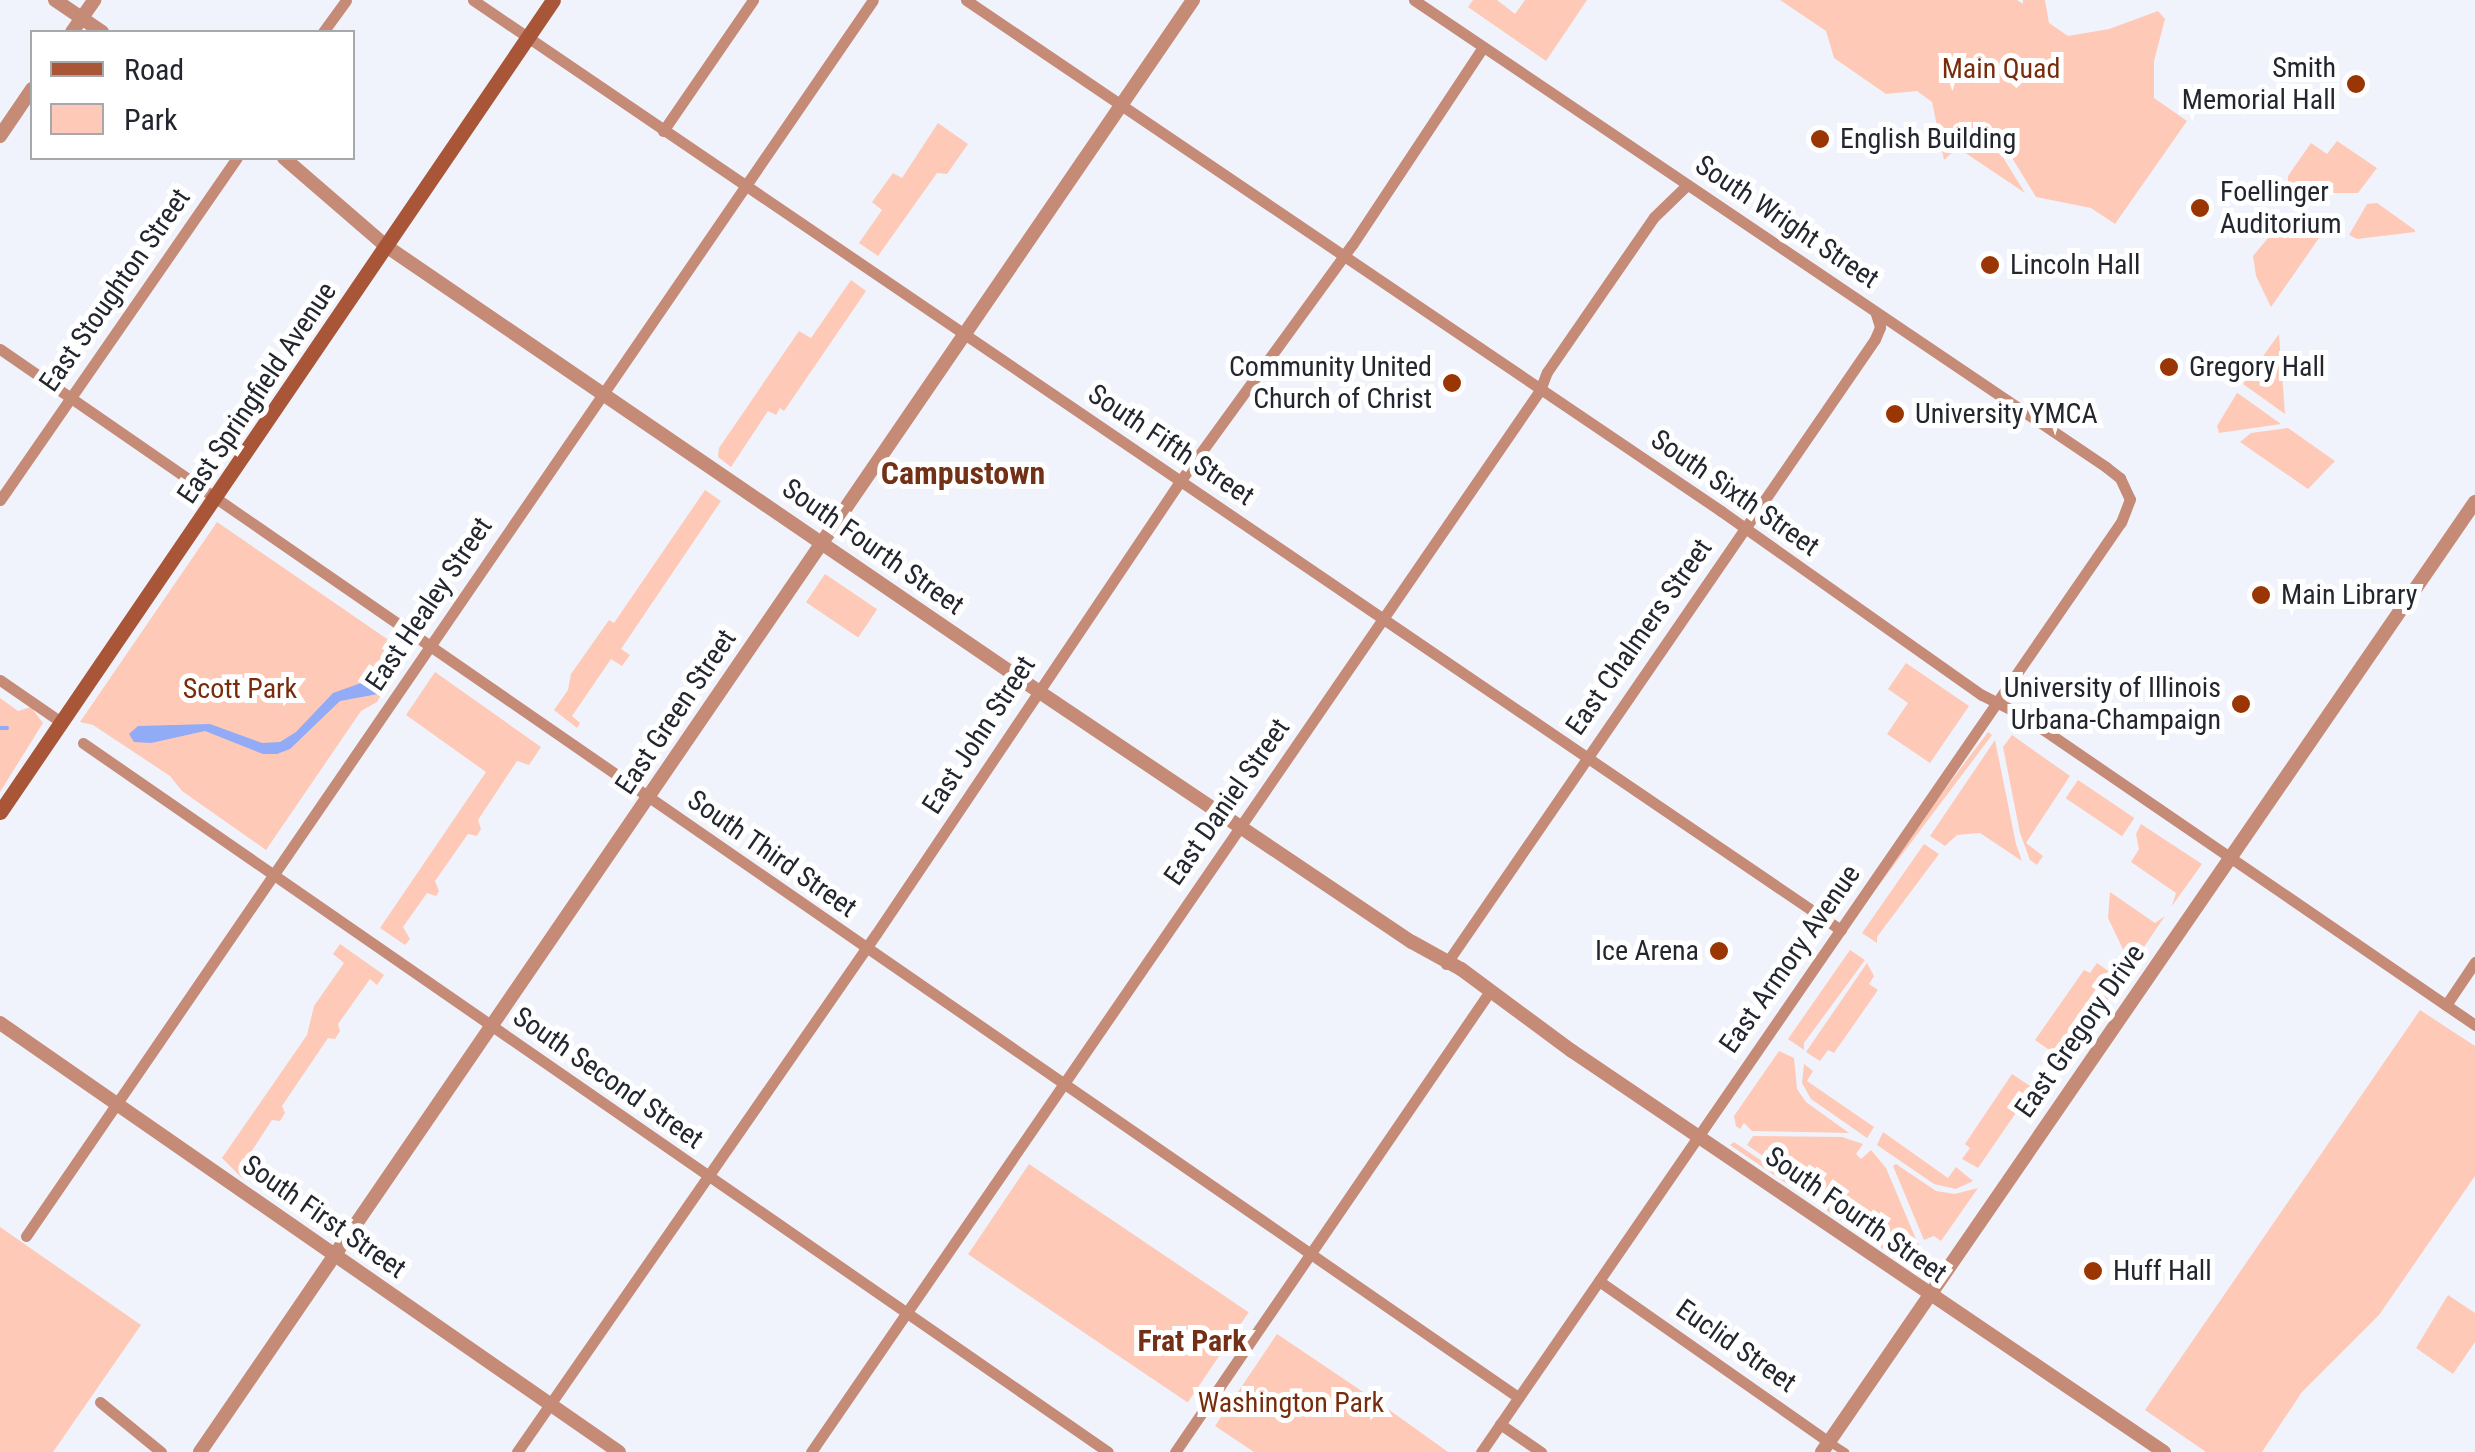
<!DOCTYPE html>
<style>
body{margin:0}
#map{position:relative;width:2475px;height:1452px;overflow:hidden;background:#f0f3fc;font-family:"Roboto Condensed",sans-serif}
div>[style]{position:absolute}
.green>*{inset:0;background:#fecab7;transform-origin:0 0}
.water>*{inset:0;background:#92abf6}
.stream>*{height:4px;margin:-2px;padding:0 2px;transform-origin:2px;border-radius:2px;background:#92abf6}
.pedestrian>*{height:8px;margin:-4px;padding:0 4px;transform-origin:4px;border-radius:4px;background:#c58b76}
.minor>*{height:11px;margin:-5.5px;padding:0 5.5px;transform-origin:5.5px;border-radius:5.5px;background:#c58b76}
.tertiary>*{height:14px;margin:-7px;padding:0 7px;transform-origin:7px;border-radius:7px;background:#c58b76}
.secondary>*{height:15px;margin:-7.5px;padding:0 7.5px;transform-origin:7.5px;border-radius:7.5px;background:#a95638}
.dots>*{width:28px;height:28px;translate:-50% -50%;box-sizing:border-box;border:5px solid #fff;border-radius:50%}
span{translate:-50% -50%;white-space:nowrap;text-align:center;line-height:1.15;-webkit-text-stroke:10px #fff;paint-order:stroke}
.poi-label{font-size:28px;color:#23262e}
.right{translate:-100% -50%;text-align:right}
.left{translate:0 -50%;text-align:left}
.park-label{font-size:28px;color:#772c0c}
.street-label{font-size:28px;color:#23262e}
.neighbourhood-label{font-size:30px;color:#723017;font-weight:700}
.quarter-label{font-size:32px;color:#723017;font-weight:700}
.legend{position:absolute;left:30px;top:30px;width:325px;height:130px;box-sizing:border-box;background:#fff;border:2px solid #a7a8ab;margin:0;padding:12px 18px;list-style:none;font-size:30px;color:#23262e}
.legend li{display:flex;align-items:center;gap:20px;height:50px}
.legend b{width:50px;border:2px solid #a7a8ab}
</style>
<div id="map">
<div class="green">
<i style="clip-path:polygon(1473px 0,1497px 0,1515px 14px,1525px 0,1587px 0,1546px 61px,1468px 7px)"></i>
<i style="clip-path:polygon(1780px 0,2017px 0,2023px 4px,2023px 0,2045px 0,2049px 23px,2068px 36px,2109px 29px,2158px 11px,2165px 19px,2154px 61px,2154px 98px,2187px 121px,2115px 224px,2091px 208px,2036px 197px,2009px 153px,1996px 146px,2025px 193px,1961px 150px,1978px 134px,1976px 131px,1944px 160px,1932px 102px,1917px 91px,1886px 94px,1834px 58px,1826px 31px)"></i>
<i style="clip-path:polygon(938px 123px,968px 144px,947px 174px,937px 173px,878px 256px,859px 243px,882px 210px,872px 202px,893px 173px,902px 178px)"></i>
<i style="clip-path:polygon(2337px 141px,2377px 168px,2358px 193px,2288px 193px,2288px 176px,2311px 143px,2327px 154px)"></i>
<i style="clip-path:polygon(2377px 203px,2415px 230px,2415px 232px,2357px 239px,2349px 235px,2367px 204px)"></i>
<i style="clip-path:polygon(2282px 234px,2319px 238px,2271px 307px,2256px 276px,2253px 256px,2268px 238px)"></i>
<i style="clip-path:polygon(851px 280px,866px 291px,784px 411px,780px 408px,776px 415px,768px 411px,731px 467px,718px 457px,719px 448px,799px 331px,811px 338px)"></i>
<i style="clip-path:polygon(2279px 334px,2279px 335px,2285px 414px,2243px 384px)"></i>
<i style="clip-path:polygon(2237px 393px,2239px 394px,2281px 424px,2219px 433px,2217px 426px)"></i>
<i style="clip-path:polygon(2288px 428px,2335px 461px,2308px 489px,2240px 442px,2251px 433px)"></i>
<i style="clip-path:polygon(705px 490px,721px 501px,621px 649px,630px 655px,622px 666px,611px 659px,572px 716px,580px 723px,577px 728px,554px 710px,568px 690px,571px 674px,609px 620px,614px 623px)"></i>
<i style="clip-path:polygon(217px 522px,406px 652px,377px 702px,361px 711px,266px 850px,182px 791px,170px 776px,93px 725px,80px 722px)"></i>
<i style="left:825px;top:574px;width:63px;height:34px;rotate:34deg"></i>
<i style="clip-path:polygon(1906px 663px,1969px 706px,1930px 763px,1887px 734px,1908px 703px,1888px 689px)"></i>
<i style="clip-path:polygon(435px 672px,541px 747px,529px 765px,517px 761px,478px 820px,481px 829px,477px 836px,468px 834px,435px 881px,439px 891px,436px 896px,427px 893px,403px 927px,410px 939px,405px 945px,380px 928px,486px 772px,406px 715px)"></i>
<i style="clip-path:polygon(0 698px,18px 711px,31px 707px,43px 723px,0 792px)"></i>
<i style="left:1988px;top:732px;width:5px;height:230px;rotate:37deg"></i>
<i style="clip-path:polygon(2012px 735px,2070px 776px,2026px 843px,2043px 856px,2037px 865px,2030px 860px,2020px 833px,2003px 747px)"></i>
<i style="clip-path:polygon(1995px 740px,2016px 844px,2022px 861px,1980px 833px,1957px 835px,1945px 846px,1930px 836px)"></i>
<i style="left:2078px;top:780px;width:68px;height:22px;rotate:34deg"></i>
<i style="clip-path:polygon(2141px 824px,2202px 864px,2172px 906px,2176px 893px,2131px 862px,2139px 849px,2136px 834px)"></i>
<i style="clip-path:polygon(1924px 844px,1939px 854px,1877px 937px,1877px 943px,1862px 933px)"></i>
<i style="clip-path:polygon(2110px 892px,2155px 923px,2165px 916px,2131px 966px,2108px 918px)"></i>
<i style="clip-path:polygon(340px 944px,384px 975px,377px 985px,370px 979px,338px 1024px,340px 1031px,335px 1039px,328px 1038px,282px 1106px,285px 1113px,280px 1121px,272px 1120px,251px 1152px,256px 1165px,242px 1178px,222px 1158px,307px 1035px,314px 1006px,344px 963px,333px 954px)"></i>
<i style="clip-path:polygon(1850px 950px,1865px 960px,1804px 1043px,1804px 1050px,1788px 1039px)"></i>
<i style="clip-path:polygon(1867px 963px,1874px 976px,1869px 984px,1878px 990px,1834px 1053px,1828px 1050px,1820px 1061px,1806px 1052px)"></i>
<i style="clip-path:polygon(2097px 963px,2121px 980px,2065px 1061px,2035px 1040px,2084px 970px,2090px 973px)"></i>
<i style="clip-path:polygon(2420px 1010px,2475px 1046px,2475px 1176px,2379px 1315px,2302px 1392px,2262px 1452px,2206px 1452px,2145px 1410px)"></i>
<i style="clip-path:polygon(1779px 1051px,1794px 1058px,1797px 1089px,1806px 1102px,1849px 1133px,1752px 1131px,1744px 1123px,1740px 1129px,1736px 1126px,1734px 1116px)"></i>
<i style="clip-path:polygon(1804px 1064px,1813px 1071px,1807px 1081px,1874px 1127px,1867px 1138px,1811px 1099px,1802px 1083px)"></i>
<i style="clip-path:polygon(2012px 1074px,2033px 1088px,1978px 1168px,1971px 1164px,1962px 1159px,1970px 1148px,1965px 1144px)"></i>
<i style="clip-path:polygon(1883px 1132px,1948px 1178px,1956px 1167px,1973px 1181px,1956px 1189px,1934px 1184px,1877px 1145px)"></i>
<i style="clip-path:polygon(1753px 1136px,1842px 1137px,1863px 1144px,1856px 1154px,1861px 1159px,1871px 1150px,1886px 1168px,1924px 1258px,1890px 1242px,1747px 1145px)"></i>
<i style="clip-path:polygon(1734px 1142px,1892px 1249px,1920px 1263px,1922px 1270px,1910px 1267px,1730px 1145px)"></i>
<i style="left:1029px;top:1164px;width:265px;height:109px;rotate:34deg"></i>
<i style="clip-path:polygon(1896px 1164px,1936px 1191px,1955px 1194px,1978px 1188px,1941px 1241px,1934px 1236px,1924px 1240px,1893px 1166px)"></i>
<i style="clip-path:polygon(0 1227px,141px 1325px,53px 1452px,0 1452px)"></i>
<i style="clip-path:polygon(2448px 1295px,2475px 1313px,2475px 1342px,2453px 1374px,2416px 1348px)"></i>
<i style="clip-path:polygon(1277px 1334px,1381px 1404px,1448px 1452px,1254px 1452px,1215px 1426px)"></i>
</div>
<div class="water">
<i style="clip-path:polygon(375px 678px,378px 694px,340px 701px,290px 749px,277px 754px,263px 754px,205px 731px,151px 743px,134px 742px,129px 734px,138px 726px,210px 724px,262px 743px,280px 742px,296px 732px,333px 693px)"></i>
</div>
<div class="stream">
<i style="left:0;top:728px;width:7px"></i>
</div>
<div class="pedestrian">
<i style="left:1829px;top:1442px;width:19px;rotate:32deg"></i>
</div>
<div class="minor">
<i style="left:473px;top:0;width:1654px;rotate:34.21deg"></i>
<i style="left:966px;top:0;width:912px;rotate:34.09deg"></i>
<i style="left:1721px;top:511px;width:319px;rotate:35.2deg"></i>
<i style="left:1982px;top:695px;width:45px;rotate:26.6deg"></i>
<i style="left:2022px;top:715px;width:549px;rotate:34.38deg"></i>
<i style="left:1414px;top:0;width:835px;rotate:34.01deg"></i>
<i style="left:2106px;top:467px;width:18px;rotate:38deg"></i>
<i style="left:2120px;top:478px;width:23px;rotate:65deg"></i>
<i style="left:2130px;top:499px;width:25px;rotate:111deg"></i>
<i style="left:2121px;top:522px;width:1129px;rotate:124.53deg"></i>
<i style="left:323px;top:32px;width:39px;rotate:-54deg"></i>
<i style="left:663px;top:131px;width:159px;rotate:-55.5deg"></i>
<i style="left:0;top:349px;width:1845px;rotate:34.62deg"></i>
<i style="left:0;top:500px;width:416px;rotate:-55.3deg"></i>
<i style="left:0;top:680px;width:74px;rotate:34.5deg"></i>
<i style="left:83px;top:743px;width:1246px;rotate:34.67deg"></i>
<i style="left:1446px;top:964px;width:758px;rotate:-55.53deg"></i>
<i style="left:1875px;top:339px;width:13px;rotate:-67deg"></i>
<i style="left:1880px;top:327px;width:14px;rotate:-107deg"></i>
<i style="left:2446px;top:1005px;width:52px;rotate:-56deg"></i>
<i style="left:26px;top:1236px;width:1498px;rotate:-55.58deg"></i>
<i style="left:1599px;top:1281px;width:281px;rotate:35deg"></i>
<i style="left:100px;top:1402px;width:79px;rotate:39.3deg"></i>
<i style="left:1500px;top:1424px;width:50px;rotate:34.3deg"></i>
<i style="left:517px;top:1452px;width:630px;rotate:-55.28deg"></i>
<i style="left:876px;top:934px;width:547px;rotate:-56.11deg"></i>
<i style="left:1181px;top:480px;width:291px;rotate:-54deg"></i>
<i style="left:1352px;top:245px;width:237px;rotate:-56.5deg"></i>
<i style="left:811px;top:1452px;width:1288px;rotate:-55.53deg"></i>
<i style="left:1540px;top:390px;width:19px;rotate:-69deg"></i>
<i style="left:1547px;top:372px;width:188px;rotate:-55.4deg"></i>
<i style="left:1654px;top:217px;width:46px;rotate:-44.1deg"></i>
<i style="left:1175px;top:1452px;width:551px;rotate:-55.65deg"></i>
</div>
<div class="tertiary">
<i style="left:55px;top:0;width:57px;rotate:34.2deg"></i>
<i style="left:72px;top:32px;width:39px;rotate:-55deg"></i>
<i style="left:0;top:136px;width:57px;rotate:-55.8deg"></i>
<i style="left:284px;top:158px;width:135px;rotate:40.8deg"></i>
<i style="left:386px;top:246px;width:789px;rotate:34.31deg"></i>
<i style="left:1038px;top:691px;width:450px;rotate:33.9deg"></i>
<i style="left:1412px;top:942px;width:56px;rotate:28.9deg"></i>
<i style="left:1461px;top:969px;width:138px;rotate:36.5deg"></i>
<i style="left:1572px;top:1051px;width:715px;rotate:34.11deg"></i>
<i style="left:0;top:1023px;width:753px;rotate:34.72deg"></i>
<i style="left:200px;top:1452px;width:1759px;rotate:-55.63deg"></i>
<i style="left:1822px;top:1452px;width:1153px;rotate:-55.5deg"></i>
</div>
<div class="secondary">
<i style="left:0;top:812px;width:982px;rotate:-55.74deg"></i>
</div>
<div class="dots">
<i style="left:2356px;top:84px;background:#9a3504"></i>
<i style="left:1820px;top:139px;background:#9a3504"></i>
<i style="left:2200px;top:208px;background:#9a3504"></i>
<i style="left:1990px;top:265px;background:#9a3504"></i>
<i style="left:2169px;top:367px;background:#9a3504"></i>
<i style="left:1452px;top:383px;background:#9a3504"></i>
<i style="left:1895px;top:414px;background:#9a3504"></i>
<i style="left:2261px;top:595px;background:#9a3504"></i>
<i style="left:2241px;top:704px;background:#9a3504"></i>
<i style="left:1719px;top:951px;background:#9a3504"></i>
<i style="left:2093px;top:1271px;background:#9a3504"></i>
</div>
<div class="poi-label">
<span class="right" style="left:2336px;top:84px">Smith<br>Memorial Hall</span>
<span class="left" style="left:1840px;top:139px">English Building</span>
<span class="left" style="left:2220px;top:208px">Foellinger<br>Auditorium</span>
<span class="left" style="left:2010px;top:265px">Lincoln Hall</span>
<span class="right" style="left:1432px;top:383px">Community United<br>Church of Christ</span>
<span class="left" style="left:2189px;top:367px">Gregory Hall</span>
<span class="left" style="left:1915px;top:414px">University YMCA</span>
<span class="left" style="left:2281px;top:595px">Main Library</span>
<span class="right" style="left:2221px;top:704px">University of Illinois<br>Urbana-Champaign</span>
<span class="right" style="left:1699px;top:951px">Ice Arena</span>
<span class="left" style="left:2113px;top:1271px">Huff Hall</span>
</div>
<div class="park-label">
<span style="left:2001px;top:69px">Main Quad</span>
<span style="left:240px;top:689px">Scott Park</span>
<span style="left:1291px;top:1403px">Washington Park</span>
</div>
<div class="street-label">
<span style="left:1787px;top:222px;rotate:34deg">South Wright Street</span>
<span style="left:115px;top:290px;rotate:-55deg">East Stoughton Street</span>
<span style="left:257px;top:393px;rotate:-56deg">East Springfield Avenue</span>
<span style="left:1171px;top:445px;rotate:34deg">South Fifth Street</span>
<span style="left:1735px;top:493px;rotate:35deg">South Sixth Street</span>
<span style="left:873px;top:547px;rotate:35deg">South Fourth Street</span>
<span style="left:429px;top:604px;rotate:-56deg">East Healey Street</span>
<span style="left:1639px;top:637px;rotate:-55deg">East Chalmers Street</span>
<span style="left:676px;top:712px;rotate:-56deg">East Green Street</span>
<span style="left:979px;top:735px;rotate:-57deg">East John Street</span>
<span style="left:1227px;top:802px;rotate:-55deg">East Daniel Street</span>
<span style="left:772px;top:854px;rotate:35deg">South Third Street</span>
<span style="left:1790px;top:959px;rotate:-55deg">East Armory Avenue</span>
<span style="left:2080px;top:1031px;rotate:-55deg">East Gregory Drive</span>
<span style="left:608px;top:1078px;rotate:35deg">South Second Street</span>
<span style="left:1856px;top:1215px;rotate:35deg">South Fourth Street</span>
<span style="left:324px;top:1217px;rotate:35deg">South First Street</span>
<span style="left:1736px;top:1346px;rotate:35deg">Euclid Street</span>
</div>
<div class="neighbourhood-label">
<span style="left:1192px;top:1341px">Frat Park</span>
</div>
<div class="quarter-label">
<span style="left:963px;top:473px">Campustown</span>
</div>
<ul class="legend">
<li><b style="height:12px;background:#a95638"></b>Road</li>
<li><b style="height:28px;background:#fecab7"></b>Park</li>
</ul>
</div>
